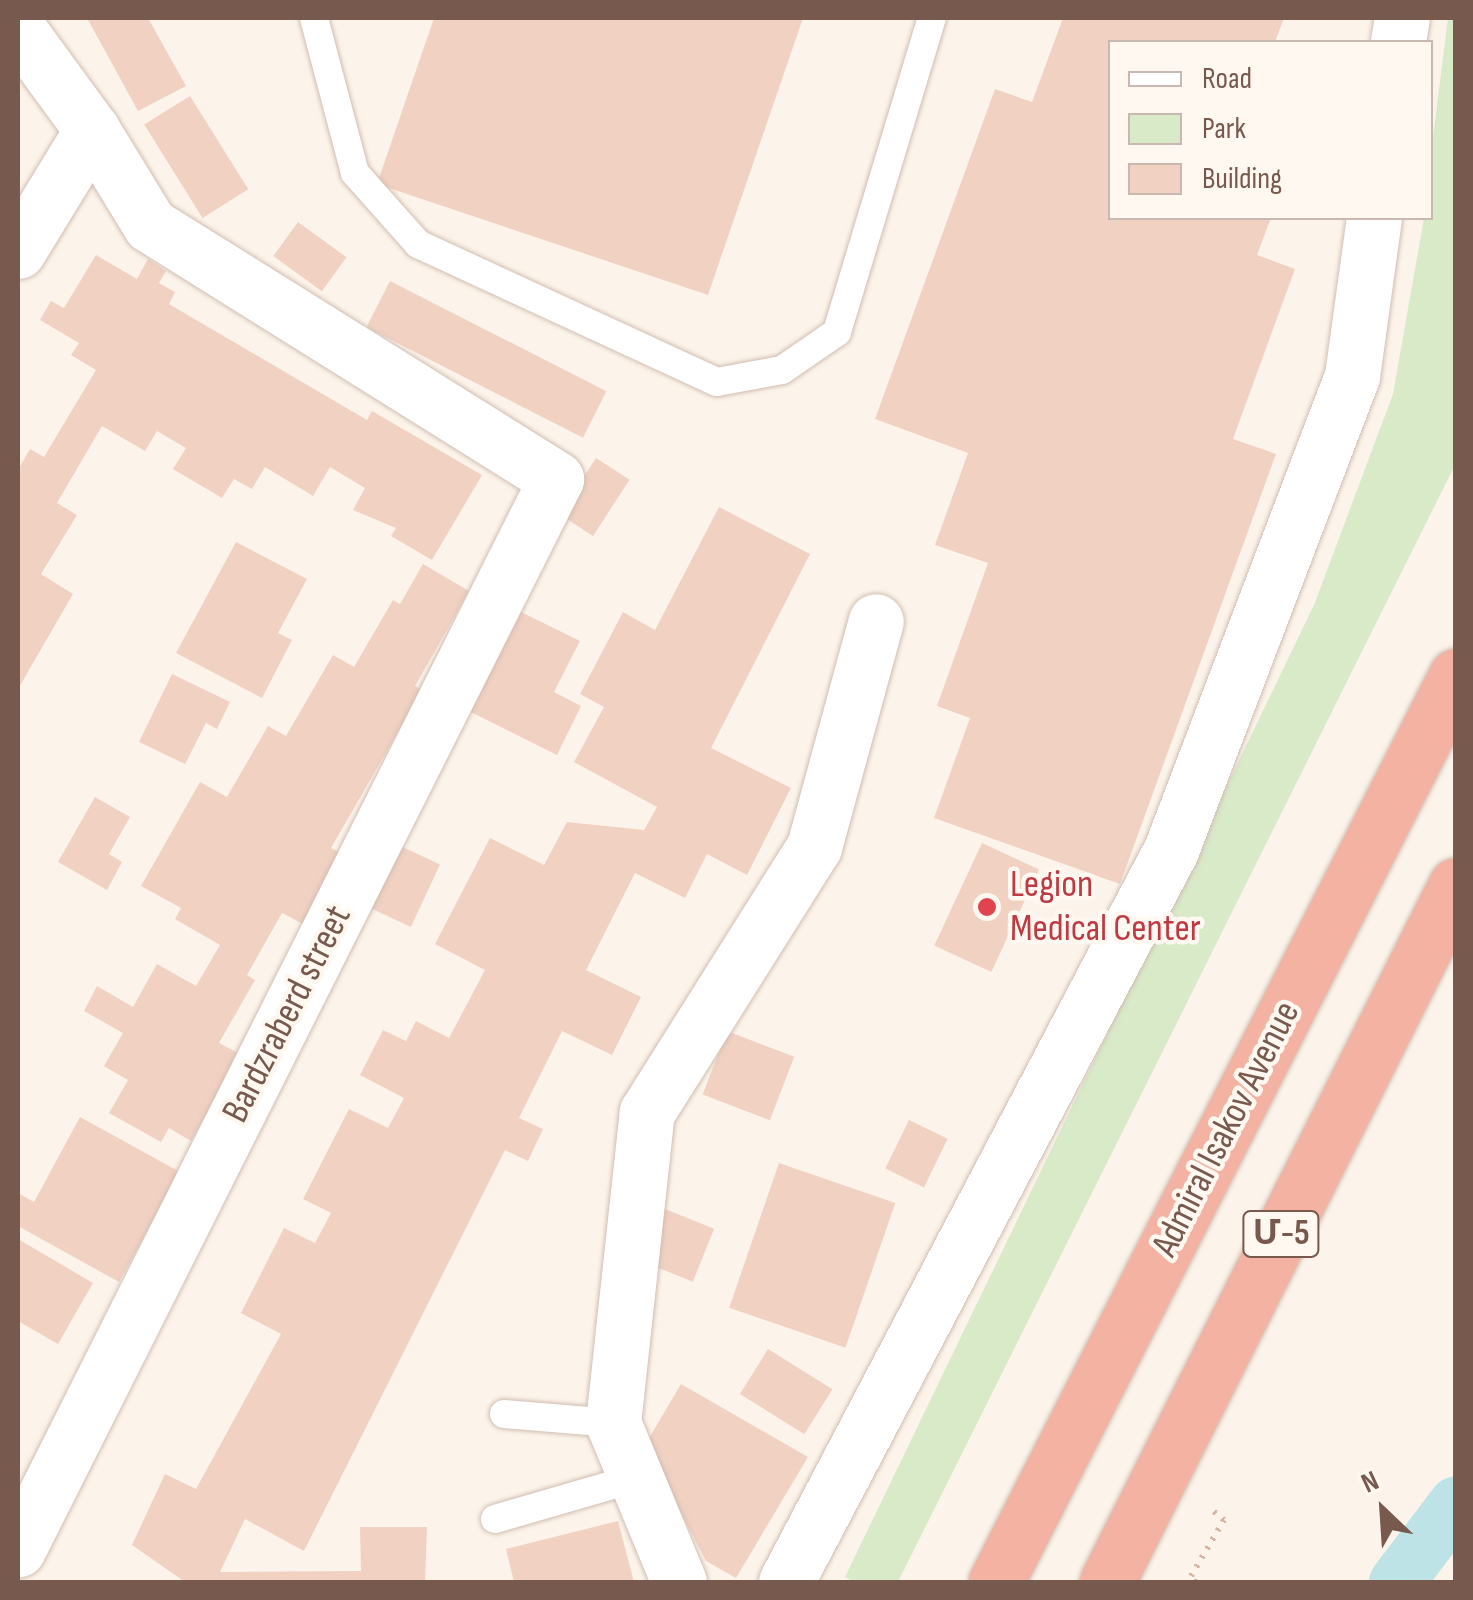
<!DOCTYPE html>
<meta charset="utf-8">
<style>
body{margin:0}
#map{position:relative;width:1473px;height:1600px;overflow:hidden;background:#fcf4ea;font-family:"Sofia Sans Condensed","Noto Sans Armenian",sans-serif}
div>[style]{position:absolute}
.green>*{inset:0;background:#d8eac8}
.canal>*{height:55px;margin:-27.5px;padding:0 27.5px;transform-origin:27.5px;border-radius:27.5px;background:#bee3e6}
.building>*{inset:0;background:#f1d1c2;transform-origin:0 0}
.path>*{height:6px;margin-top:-3px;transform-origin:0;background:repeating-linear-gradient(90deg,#d6b4a5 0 2.5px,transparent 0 10.5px)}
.roads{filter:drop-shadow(0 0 2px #d1bdb2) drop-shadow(0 0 2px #d1bdb2)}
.lane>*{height:28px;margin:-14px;padding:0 14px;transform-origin:14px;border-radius:14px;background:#fff}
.street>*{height:55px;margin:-27.5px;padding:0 27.5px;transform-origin:27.5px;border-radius:27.5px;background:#fff}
.highway>*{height:55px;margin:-27.5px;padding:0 27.5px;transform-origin:27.5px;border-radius:27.5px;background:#f4b2a3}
.dots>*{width:28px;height:28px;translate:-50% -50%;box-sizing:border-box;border:5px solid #fef8f1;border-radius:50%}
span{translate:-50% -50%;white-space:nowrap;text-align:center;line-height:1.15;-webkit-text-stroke:9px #fef8f1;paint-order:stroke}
.shield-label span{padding:2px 8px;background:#fef8f1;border:2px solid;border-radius:8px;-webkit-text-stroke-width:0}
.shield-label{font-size:35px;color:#77594d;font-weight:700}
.health-label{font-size:38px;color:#be3a42}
.left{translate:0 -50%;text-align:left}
.street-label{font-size:38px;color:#77594d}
.frame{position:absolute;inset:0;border:20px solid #77594d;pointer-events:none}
.legend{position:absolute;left:1108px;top:40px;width:325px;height:180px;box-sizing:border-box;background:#fef8f1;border:2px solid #c8b8af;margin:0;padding:12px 18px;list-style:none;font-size:30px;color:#77594d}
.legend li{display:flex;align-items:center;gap:20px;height:50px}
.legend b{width:50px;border:2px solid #c8b8af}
.north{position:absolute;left:1333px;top:1460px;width:100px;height:100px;-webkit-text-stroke:8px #fef8f1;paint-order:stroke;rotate:335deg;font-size:28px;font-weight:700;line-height:40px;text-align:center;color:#77594d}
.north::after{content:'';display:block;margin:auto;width:35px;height:45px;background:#77594d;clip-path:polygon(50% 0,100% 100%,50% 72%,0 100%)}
</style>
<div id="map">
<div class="green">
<i style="clip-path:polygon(1448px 18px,1455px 18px,1455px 465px,898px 1582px,855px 1582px,845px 1577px,1314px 605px,1393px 394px,1424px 218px,1430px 218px,1430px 160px)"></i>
</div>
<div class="canal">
<i style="left:1396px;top:1582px;width:99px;rotate:-52.8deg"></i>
</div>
<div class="building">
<i style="clip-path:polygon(87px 18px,148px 18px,186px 86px,138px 111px)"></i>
<i style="clip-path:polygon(434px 18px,803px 18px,708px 295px,377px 184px)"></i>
<i style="clip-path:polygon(1063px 18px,1284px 18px,1275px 42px,1110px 42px,1110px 218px,1271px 218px,1257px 255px,1295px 269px,1233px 439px,1276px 454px,1120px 884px,934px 818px,970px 718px,937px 706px,988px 563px,935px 545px,968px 453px,875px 419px,995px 89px,1032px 102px)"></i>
<i style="left:190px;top:96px;width:110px;height:54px;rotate:58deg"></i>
<i style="left:298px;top:222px;width:60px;height:42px;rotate:36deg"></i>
<i style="clip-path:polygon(96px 255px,137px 279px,148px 259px,166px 271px,159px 283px,175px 292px,169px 304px,367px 420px,372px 411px,482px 475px,432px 560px,391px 536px,396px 528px,353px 510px,365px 488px,330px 467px,313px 496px,265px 467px,252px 489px,234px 479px,222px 498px,173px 469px,186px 448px,157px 431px,145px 451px,102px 426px,57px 503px,77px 515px,41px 574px,73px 594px,18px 689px,18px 470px,30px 449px,44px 457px,96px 370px,71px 355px,79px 343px,40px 320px,51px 301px,64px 308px)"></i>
<i style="left:390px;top:281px;width:243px;height:52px;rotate:27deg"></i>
<i style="left:596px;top:458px;width:40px;height:67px;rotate:33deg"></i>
<i style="clip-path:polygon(719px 507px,810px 554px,711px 748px,791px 788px,747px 875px,707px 854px,685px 898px,635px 873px,586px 970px,641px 997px,612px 1055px,562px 1031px,519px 1118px,543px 1129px,528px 1161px,505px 1150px,304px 1551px,245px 1519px,220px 1572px,361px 1571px,360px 1527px,427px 1527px,425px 1582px,185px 1582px,132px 1545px,165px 1474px,196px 1489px,281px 1334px,241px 1313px,284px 1228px,315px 1243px,331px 1213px,303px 1199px,349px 1109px,388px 1128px,404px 1098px,360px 1075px,383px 1030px,406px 1041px,416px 1021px,449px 1038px,485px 970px,435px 944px,490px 838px,544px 865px,567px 822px,644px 830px,657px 807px,574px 762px,604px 707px,580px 694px,623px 612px,655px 630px)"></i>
<i style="clip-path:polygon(236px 542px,307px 579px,278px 633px,292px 640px,262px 698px,176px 653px)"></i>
<i style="clip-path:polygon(423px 564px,469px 591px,415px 686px,422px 690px,331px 848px,343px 854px,303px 924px,282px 913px,247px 975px,255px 980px,219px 1043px,240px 1054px,191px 1141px,169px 1128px,161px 1142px,109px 1113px,128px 1080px,104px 1066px,123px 1033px,84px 1011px,97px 986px,133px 1007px,157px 964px,196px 986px,220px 945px,175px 919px,181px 908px,141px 886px,200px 782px,227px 797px,268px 726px,286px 736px,333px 655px,354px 667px,393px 600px,400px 604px)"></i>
<i style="clip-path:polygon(521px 612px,580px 641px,554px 692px,581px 706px,557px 755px,471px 712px)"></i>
<i style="clip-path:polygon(172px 674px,230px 702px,217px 729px,206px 723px,185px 764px,139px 742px)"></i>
<i style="clip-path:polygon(95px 797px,130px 817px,109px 854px,122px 862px,107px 890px,58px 862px)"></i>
<i style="left:392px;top:842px;width:53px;height:69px;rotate:25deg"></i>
<i style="left:982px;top:843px;width:63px;height:113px;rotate:25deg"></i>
<i style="left:727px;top:1031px;width:72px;height:68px;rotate:21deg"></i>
<i style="clip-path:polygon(80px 1117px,180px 1172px,119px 1282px,18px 1226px,18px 1193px,34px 1202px)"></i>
<i style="left:909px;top:1120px;width:43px;height:54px;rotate:26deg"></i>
<i style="left:779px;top:1163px;width:123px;height:153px;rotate:19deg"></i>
<i style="left:665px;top:1209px;width:53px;height:57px;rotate:22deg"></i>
<i style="clip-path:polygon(18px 1239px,93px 1283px,58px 1344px,18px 1321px)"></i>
<i style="left:768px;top:1349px;width:76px;height:53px;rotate:32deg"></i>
<i style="clip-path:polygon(681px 1384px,808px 1457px,736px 1578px,706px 1561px,645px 1445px)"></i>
<i style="clip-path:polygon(618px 1521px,634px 1582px,514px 1582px,506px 1549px)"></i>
</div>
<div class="path">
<i style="left:1195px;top:1582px;width:7px;rotate:-124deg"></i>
<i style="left:1191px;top:1576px;width:65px;rotate:-59.5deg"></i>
<i style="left:1224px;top:1520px;width:17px;rotate:-140deg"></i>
</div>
<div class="roads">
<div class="lane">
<i style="left:314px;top:18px;width:160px;rotate:75.2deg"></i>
<i style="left:355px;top:173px;width:95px;rotate:48.4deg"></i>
<i style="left:418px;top:244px;width:329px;rotate:24.8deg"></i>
<i style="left:717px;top:382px;width:66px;rotate:-10.5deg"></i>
<i style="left:782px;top:370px;width:67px;rotate:-34.6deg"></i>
<i style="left:837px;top:332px;width:328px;rotate:-73.2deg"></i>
<i style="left:504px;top:1414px;width:109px;rotate:4.7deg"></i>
<i style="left:495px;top:1519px;width:147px;rotate:-16.2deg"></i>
</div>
<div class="street">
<i style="left:18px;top:29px;width:125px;rotate:53.8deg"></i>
<i style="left:92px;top:130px;width:111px;rotate:58.6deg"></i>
<i style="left:150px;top:225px;width:479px;rotate:32deg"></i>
<i style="left:556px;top:479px;width:1198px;rotate:116.69deg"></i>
<i style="left:1398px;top:42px;width:24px;rotate:-81deg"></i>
<i style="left:18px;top:251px;width:142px;rotate:-58.6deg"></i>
<i style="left:679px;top:1582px;width:172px;rotate:-112.5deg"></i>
<i style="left:613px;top:1423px;width:313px;rotate:-83.8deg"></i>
<i style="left:647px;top:1112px;width:313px;rotate:-57.8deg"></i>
<i style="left:814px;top:847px;width:234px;rotate:-74.7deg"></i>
<i style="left:786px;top:1582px;width:827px;rotate:-62.26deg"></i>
<i style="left:1171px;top:850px;width:507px;rotate:-69.1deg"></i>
<i style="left:1352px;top:376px;width:160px;rotate:-82.1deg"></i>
</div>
<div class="highway">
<i style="left:996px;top:1582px;width:1016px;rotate:-63.08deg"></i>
<i style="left:1107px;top:1582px;width:779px;rotate:-63.4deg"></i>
</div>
</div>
<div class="dots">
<i style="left:987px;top:907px;background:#e0444e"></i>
</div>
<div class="shield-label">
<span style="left:1281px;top:1234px">Մ-5</span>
</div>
<div class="health-label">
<span class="left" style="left:1010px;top:907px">Legion<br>Medical Center</span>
</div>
<div class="street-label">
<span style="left:287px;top:1014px;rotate:-63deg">Bardzraberd street</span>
<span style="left:1226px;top:1129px;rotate:-63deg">Admiral Isakov Avenue</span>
</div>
<div class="frame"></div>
<ul class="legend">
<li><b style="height:12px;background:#fff"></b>Road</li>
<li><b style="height:28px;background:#d8eac8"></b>Park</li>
<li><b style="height:28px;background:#f1d1c2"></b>Building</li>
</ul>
<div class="north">N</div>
</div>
